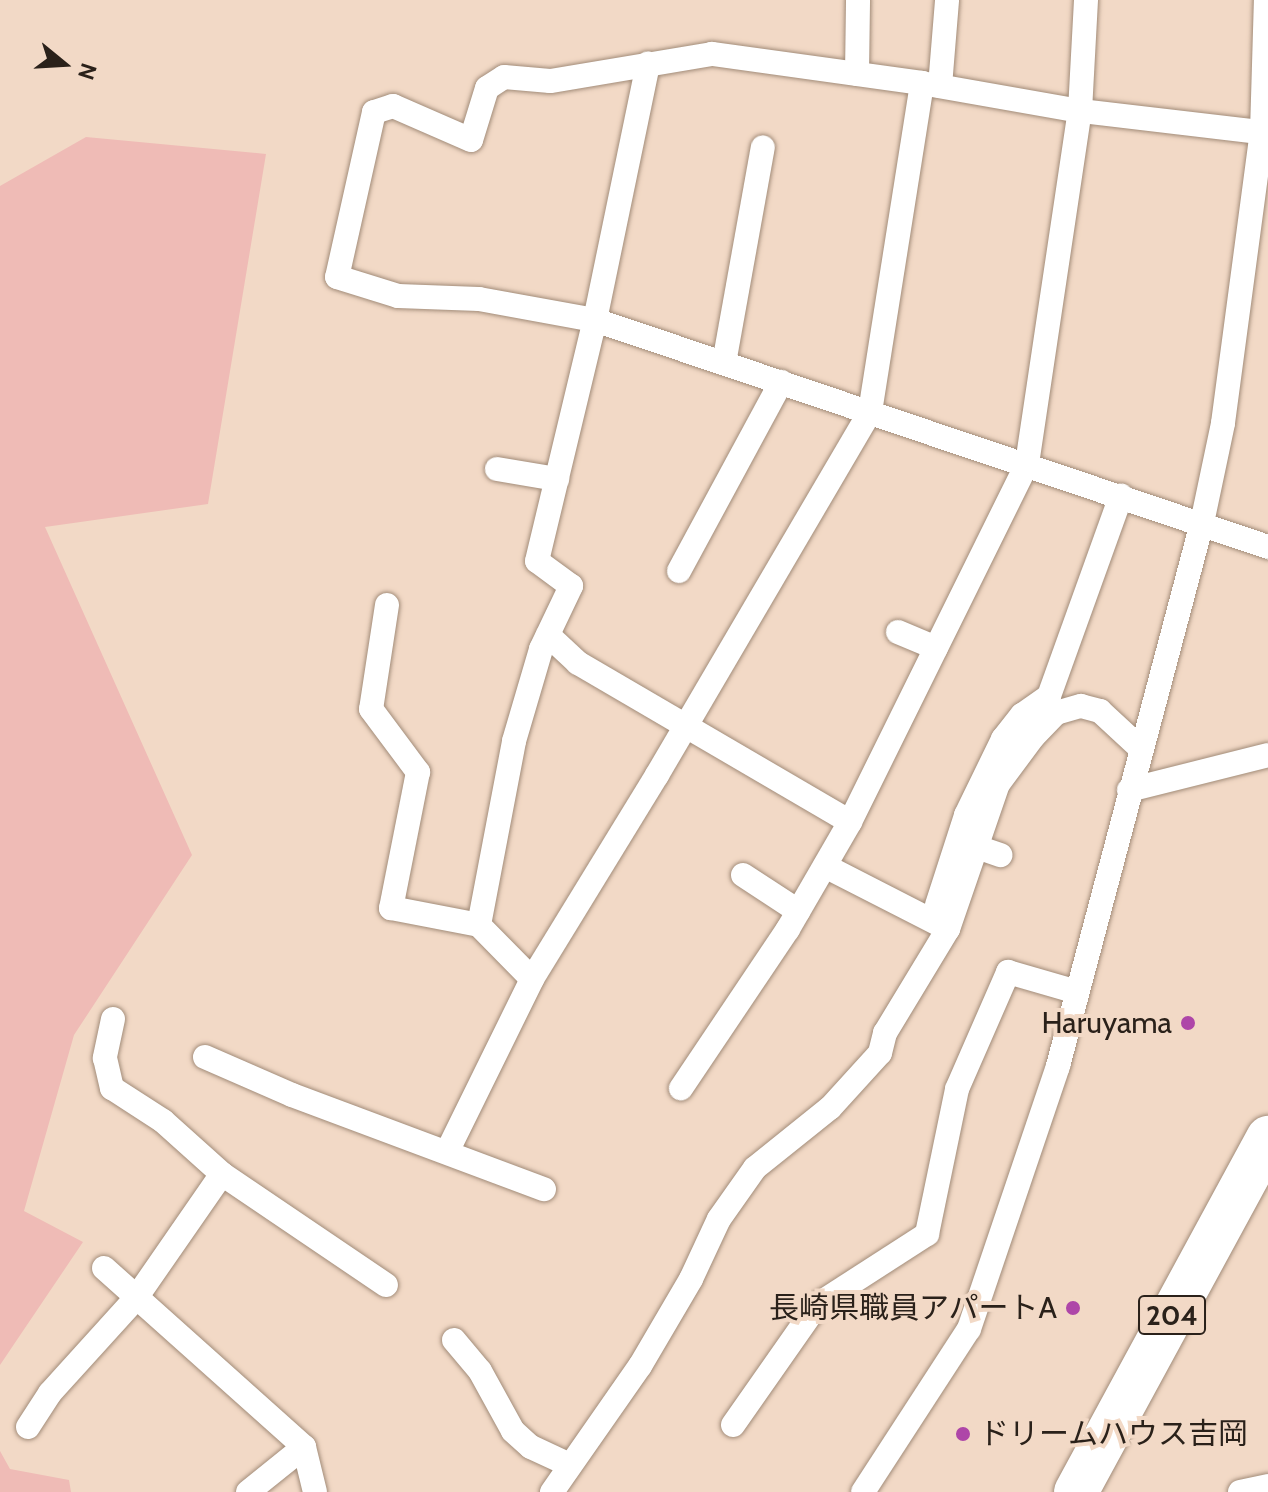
<!DOCTYPE html>
<meta charset="utf-8">
<style>
body{margin:0}
#map{position:relative;width:1268px;height:1492px;overflow:hidden;background:#f2d9c6;font-family:Cabin,"Noto Sans JP",sans-serif}
div>[style]{position:absolute}
.green>*{inset:0;background:#efbbb6}
.roads{filter:drop-shadow(0 0 2px #a28c79) drop-shadow(0 0 2px #a28c79)}
.street>*{height:24px;margin:-12px;padding:0 12px;transform-origin:12px;border-radius:12px;background:#fff}
.highway>*{height:44px;margin:-22px;padding:0 22px;transform-origin:22px;border-radius:22px;background:#fff}
.dots>*{width:22px;height:22px;translate:-50% -50%;box-sizing:border-box;border:4px solid #f2d9c6;border-radius:50%}
span{translate:-50% -50%;white-space:nowrap;text-align:center;line-height:1.15;-webkit-text-stroke:8px #f2d9c6;paint-order:stroke}
.shield-label span{padding:2px 6px;background:#f2d9c6;border:2px solid;border-radius:6px;-webkit-text-stroke-width:0}
.shield-label{font-size:28px;color:#2a211a;font-weight:700}
.poi-label{font-size:30px;color:#2a211a}
.right{translate:-100% -50%;text-align:right}
.left{translate:0 -50%;text-align:left}
.north{position:absolute;left:24px;top:24px;width:80px;height:80px;-webkit-text-stroke:6px #f2d9c6;paint-order:stroke;rotate:108deg;font-size:22px;font-weight:700;line-height:32px;text-align:center;color:#2a211a}
.north::after{content:'';display:block;margin:auto;width:28px;height:36px;background:#2a211a;clip-path:polygon(50% 0,100% 100%,50% 72%,0 100%)}
</style>
<div id="map">
<div class="green">
<i style="clip-path:polygon(86px 137px,266px 154px,208px 504px,45px 527px,192px 855px,74px 1035px,24px 1211px,83px 1242px,0 1365px,0 186px)"></i>
<i style="clip-path:polygon(0 1451px,10px 1469px,69px 1480px,71px 1492px,0 1492px)"></i>
</div>
<div class="roads">
<div class="street">
<i style="left:857px;top:74px;width:74px;rotate:-89.2deg"></i>
<i style="left:940px;top:86px;width:86px;rotate:-85.3deg"></i>
<i style="left:1268px;top:133px;width:189px;rotate:-173.3deg"></i>
<i style="left:1080px;top:111px;width:160px;rotate:-170deg"></i>
<i style="left:922px;top:83px;width:212px;rotate:-172.1deg"></i>
<i style="left:712px;top:54px;width:164px;rotate:170.5deg"></i>
<i style="left:550px;top:81px;width:46px;rotate:-175deg"></i>
<i style="left:504px;top:77px;width:20px;rotate:147deg"></i>
<i style="left:487px;top:88px;width:54px;rotate:107.1deg"></i>
<i style="left:471px;top:140px;width:85px;rotate:-156.4deg"></i>
<i style="left:393px;top:106px;width:20px;rotate:162deg"></i>
<i style="left:374px;top:112px;width:169px;rotate:102.6deg"></i>
<i style="left:337px;top:277px;width:64px;rotate:17.3deg"></i>
<i style="left:398px;top:296px;width:81px;rotate:2.1deg"></i>
<i style="left:479px;top:299px;width:118px;rotate:10.3deg"></i>
<i style="left:595px;top:320px;width:710px;rotate:18.64deg"></i>
<i style="left:724px;top:363px;width:219px;rotate:-79.8deg"></i>
<i style="left:497px;top:469px;width:61px;rotate:9.5deg"></i>
<i style="left:679px;top:571px;width:215px;rotate:-61.6deg"></i>
<i style="left:387px;top:605px;width:105px;rotate:98.7deg"></i>
<i style="left:371px;top:709px;width:79px;rotate:53.3deg"></i>
<i style="left:418px;top:772px;width:139px;rotate:101.2deg"></i>
<i style="left:391px;top:908px;width:90px;rotate:10.9deg"></i>
<i style="left:898px;top:632px;width:41px;rotate:22.8deg"></i>
<i style="left:548px;top:635px;width:41px;rotate:43deg"></i>
<i style="left:578px;top:663px;width:315px;rotate:30.3deg"></i>
<i style="left:850px;top:822px;width:124px;rotate:120.1deg"></i>
<i style="left:788px;top:929px;width:192px;rotate:123.9deg"></i>
<i style="left:1129px;top:790px;width:143px;rotate:-14.1deg"></i>
<i style="left:850px;top:822px;width:399px;rotate:-63.7deg"></i>
<i style="left:1027px;top:464px;width:357px;rotate:-81.5deg"></i>
<i style="left:1080px;top:111px;width:111px;rotate:-86.9deg"></i>
<i style="left:974px;top:846px;width:28px;rotate:19deg"></i>
<i style="left:825px;top:866px;width:138px;rotate:27.1deg"></i>
<i style="left:948px;top:929px;width:153px;rotate:-71deg"></i>
<i style="left:998px;top:784px;width:59px;rotate:-53.3deg"></i>
<i style="left:1033px;top:737px;width:33px;rotate:-46deg"></i>
<i style="left:1056px;top:713px;width:26px;rotate:-16deg"></i>
<i style="left:1081px;top:706px;width:20px;rotate:15deg"></i>
<i style="left:1100px;top:711px;width:56px;rotate:42.8deg"></i>
<i style="left:743px;top:875px;width:66px;rotate:33.2deg"></i>
<i style="left:937px;top:905px;width:95px;rotate:-72.1deg"></i>
<i style="left:966px;top:815px;width:85px;rotate:-64deg"></i>
<i style="left:1003px;top:739px;width:31px;rotate:-52deg"></i>
<i style="left:1022px;top:715px;width:33px;rotate:-35deg"></i>
<i style="left:1049px;top:696px;width:213px;rotate:-70.2deg"></i>
<i style="left:532px;top:979px;width:76px;rotate:-134.5deg"></i>
<i style="left:479px;top:925px;width:187px;rotate:-79.2deg"></i>
<i style="left:514px;top:741px;width:96px;rotate:-73.6deg"></i>
<i style="left:541px;top:649px;width:70px;rotate:-64.5deg"></i>
<i style="left:571px;top:586px;width:42px;rotate:-143.7deg"></i>
<i style="left:537px;top:561px;width:248px;rotate:-76.5deg"></i>
<i style="left:595px;top:320px;width:262px;rotate:-78.3deg"></i>
<i style="left:113px;top:1019px;width:40px;rotate:102deg"></i>
<i style="left:105px;top:1058px;width:31px;rotate:77deg"></i>
<i style="left:112px;top:1088px;width:61px;rotate:32.9deg"></i>
<i style="left:163px;top:1121px;width:79px;rotate:41.9deg"></i>
<i style="left:205px;top:1057px;width:95px;rotate:23.6deg"></i>
<i style="left:292px;top:1095px;width:269px;rotate:20.5deg"></i>
<i style="left:448px;top:1150px;width:191px;rotate:-63.8deg"></i>
<i style="left:532px;top:979px;width:239px;rotate:-58.5deg"></i>
<i style="left:657px;top:775px;width:421px;rotate:-59.6deg"></i>
<i style="left:870px;top:412px;width:333px;rotate:-81deg"></i>
<i style="left:104px;top:1268px;width:268px;rotate:41.8deg"></i>
<i style="left:304px;top:1447px;width:46px;rotate:76.3deg"></i>
<i style="left:454px;top:1340px;width:40px;rotate:50deg"></i>
<i style="left:480px;top:1371px;width:68px;rotate:61.2deg"></i>
<i style="left:513px;top:1431px;width:24px;rotate:42deg"></i>
<i style="left:531px;top:1447px;width:43px;rotate:24.8deg"></i>
<i style="left:733px;top:1425px;width:146px;rotate:-55deg"></i>
<i style="left:817px;top:1305px;width:131px;rotate:-32.8deg"></i>
<i style="left:927px;top:1234px;width:148px;rotate:-78.3deg"></i>
<i style="left:957px;top:1089px;width:128px;rotate:-66.4deg"></i>
<i style="left:1008px;top:972px;width:72px;rotate:16.2deg"></i>
<i style="left:28px;top:1427px;width:40px;rotate:-57.1deg"></i>
<i style="left:50px;top:1393px;width:128px;rotate:-47.8deg"></i>
<i style="left:136px;top:1298px;width:151px;rotate:-55.3deg"></i>
<i style="left:222px;top:1174px;width:198px;rotate:34.1deg"></i>
<i style="left:248px;top:1492px;width:72px;rotate:-38.8deg"></i>
<i style="left:552px;top:1492px;width:154px;rotate:-55.1deg"></i>
<i style="left:640px;top:1366px;width:101px;rotate:-59.6deg"></i>
<i style="left:691px;top:1279px;width:66px;rotate:-65deg"></i>
<i style="left:719px;top:1219px;width:62px;rotate:-54.8deg"></i>
<i style="left:755px;top:1168px;width:96px;rotate:-38.7deg"></i>
<i style="left:830px;top:1108px;width:74px;rotate:-47.7deg"></i>
<i style="left:880px;top:1053px;width:21px;rotate:-76deg"></i>
<i style="left:885px;top:1033px;width:122px;rotate:-58.8deg"></i>
<i style="left:863px;top:1492px;width:194px;rotate:-57deg"></i>
<i style="left:969px;top:1329px;width:278px;rotate:-71.3deg"></i>
<i style="left:1058px;top:1066px;width:562px;rotate:-75.15deg"></i>
<i style="left:1202px;top:523px;width:102px;rotate:-78.1deg"></i>
<i style="left:1223px;top:423px;width:294px;rotate:-82.4deg"></i>
<i style="left:1262px;top:132px;width:132px;rotate:-88.3deg"></i>
<i style="left:1240px;top:1492px;width:29px;rotate:-12deg"></i>
</div>
<div class="highway">
<i style="left:1076px;top:1492px;width:403px;rotate:-61.5deg"></i>
</div>
</div>
<div class="dots">
<i style="left:1188px;top:1023px;background:#ae46a8"></i>
<i style="left:1073px;top:1308px;background:#ae46a8"></i>
<i style="left:963px;top:1434px;background:#ae46a8"></i>
</div>
<div class="shield-label">
<span style="left:1172px;top:1315px">204</span>
</div>
<div class="poi-label">
<span class="right" style="left:1172px;top:1023px">Haruyama</span>
<span class="right" style="left:1057px;top:1308px">長崎県職員アパートA</span>
<span class="left" style="left:979px;top:1434px">ドリームハウス吉岡</span>
</div>
<div class="north">N</div>
</div>
